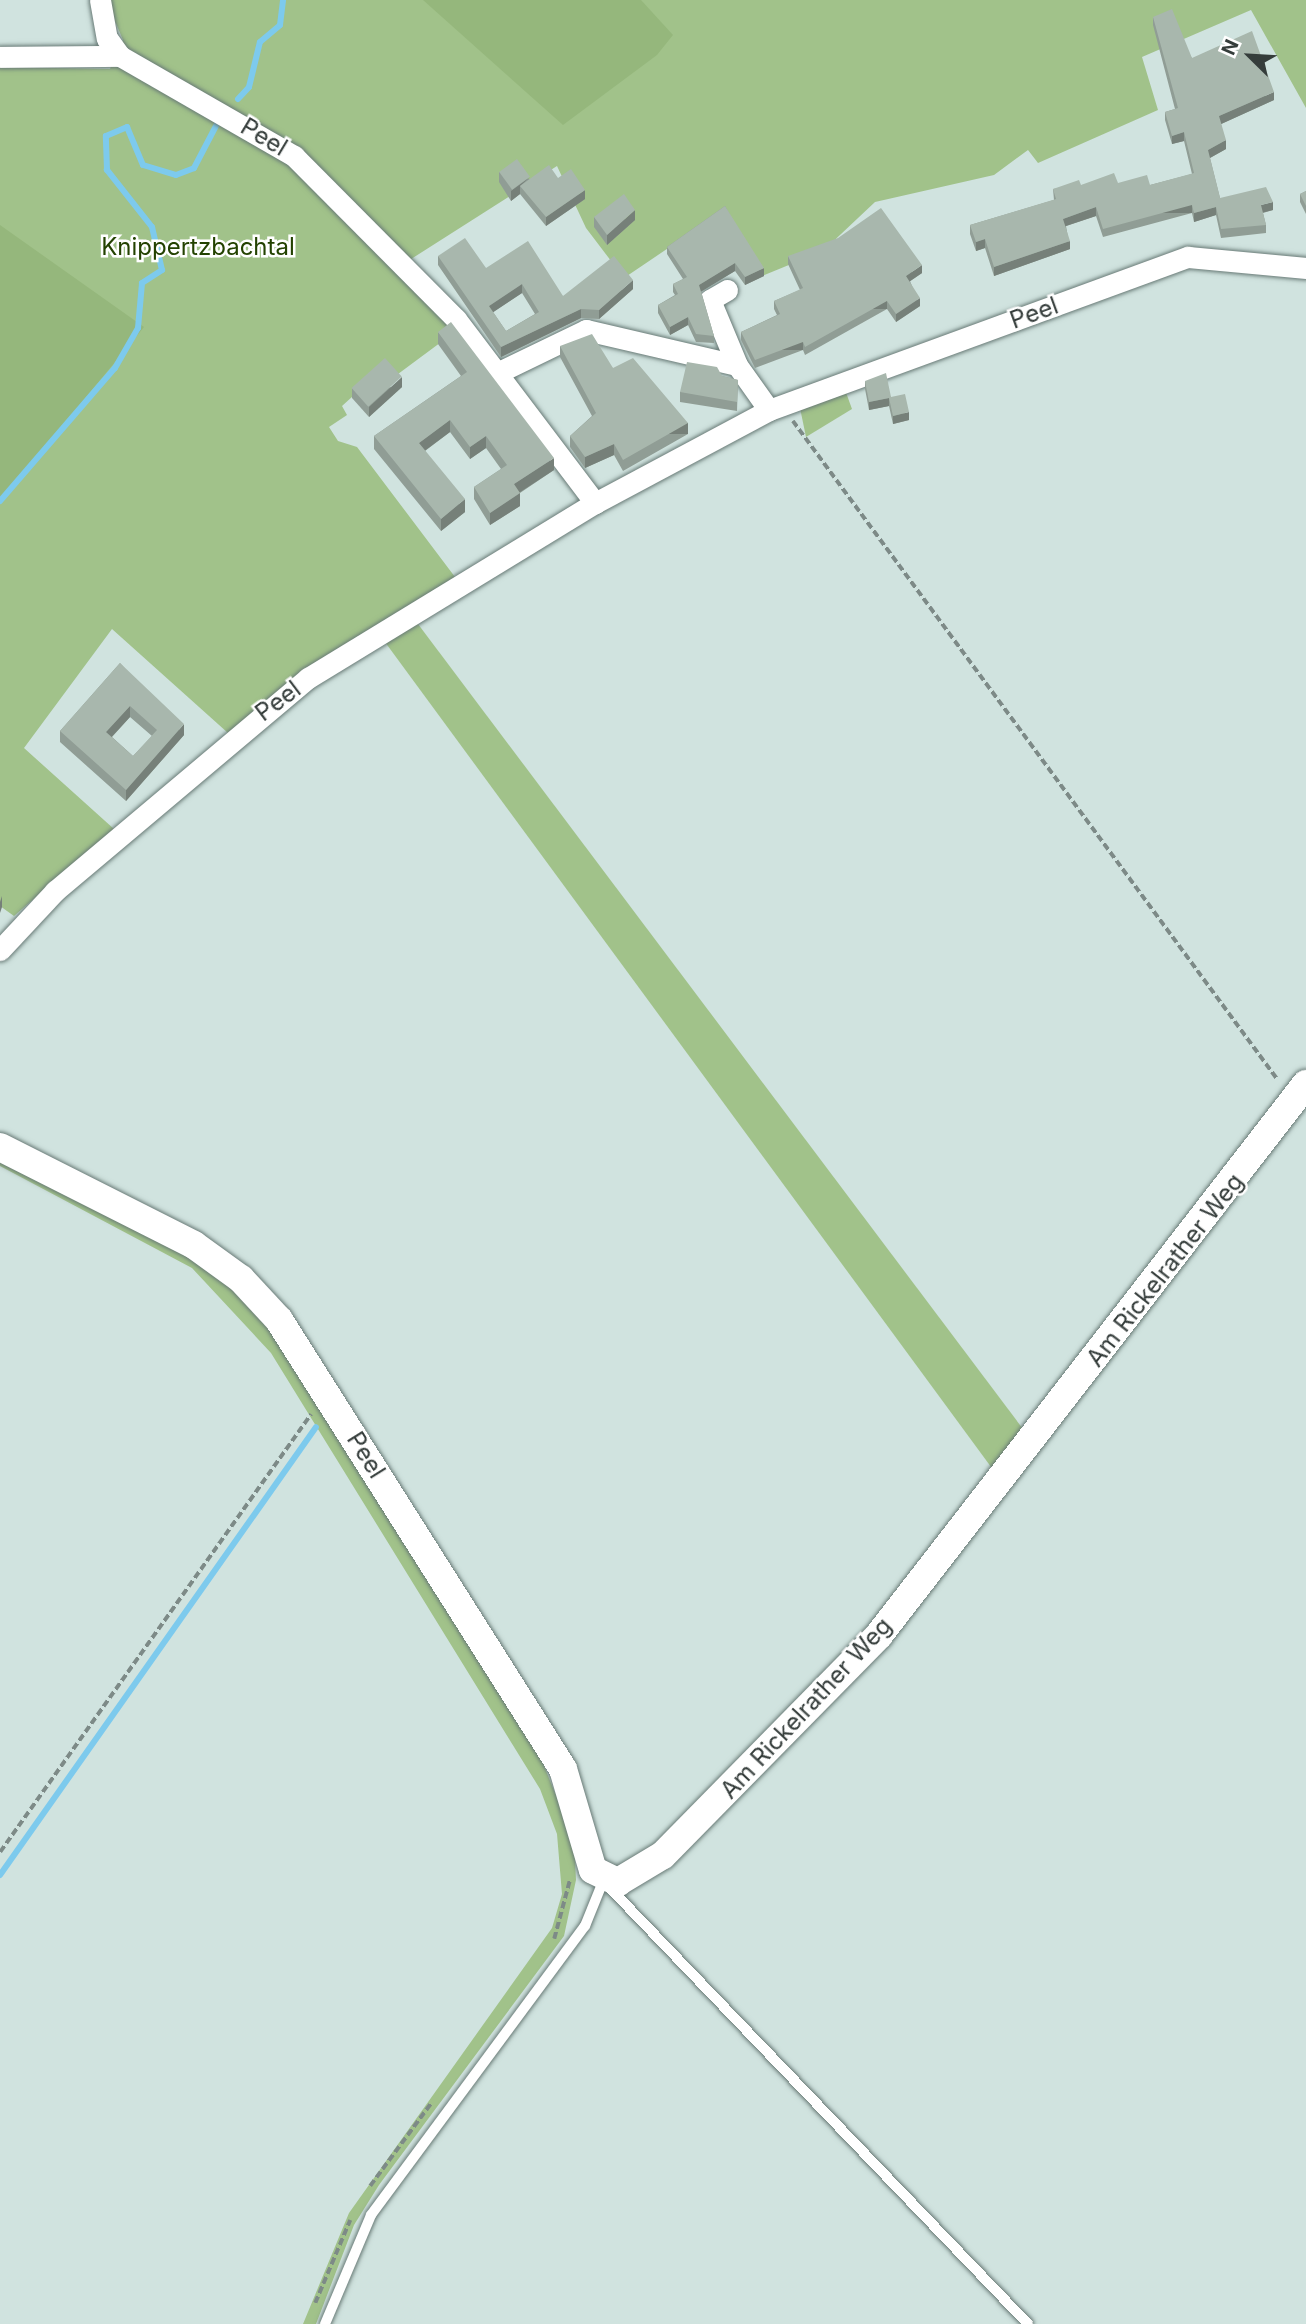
<!DOCTYPE html>
<style>
body{margin:0}
#map{position:relative;width:1306px;height:2324px;overflow:hidden;background:#d0e3df;font-family:Inter,sans-serif}
div>[style]{position:absolute}
.green>*{inset:0;background:#a1c28a}
.forest>*{inset:0;background:#95b77c}
.stream>*{height:6px;margin:-3px;padding:0 3px;transform-origin:3px;border-radius:3px;background:#7dcaed}
.path>*{height:3.5px;margin-top:-1.75px;transform-origin:0;background:repeating-linear-gradient(90deg,#7d8a87 0 7px,transparent 0 10.5px)}
.roads{filter:drop-shadow(0 0 2px #687a76) drop-shadow(0 0 2px #687a76)}
.lane>*{height:10px;margin:-5px;padding:0 5px;transform-origin:5px;border-radius:5px;background:#fff}
.street>*{height:21px;margin:-10.5px;padding:0 10.5px;transform-origin:10.5px;border-radius:10.5px;background:#fff}
.secondary>*{height:28px;margin:-14px;padding:0 14px;transform-origin:14px;border-radius:14px;background:#fff}
.wall>*{inset:0;background:#909d95}
.shaded-wall>*{inset:0;background:#768079;transform-origin:0 0}
.building>*{inset:0;background:#a8b7ad;transform-origin:0 0}
span{translate:-50% -50%;white-space:nowrap;text-align:center;line-height:1.15;-webkit-text-stroke:5px #fff;paint-order:stroke}
.street-label{font-size:24px;color:#353d3b}
.park-label{font-size:24px;color:#234200}
.north{position:absolute;left:1215px;top:21px;width:70px;height:70px;-webkit-text-stroke:5px #fff;paint-order:stroke;rotate:294deg;font-size:19px;font-weight:700;line-height:28px;text-align:center;color:#353d3b}
.north::after{content:'';display:block;margin:auto;width:24px;height:32px;background:#353d3b;clip-path:polygon(50% 0,100% 100%,50% 72%,0 100%)}
</style>
<div id="map">
<div class="green">
<i style="clip-path:polygon(106px 0,1306px 0,1306px 108px,1251px 10px,1142px 57px,1158px 110px,1038px 163px,1028px 150px,994px 175px,875px 202px,823px 251px,762px 276px,692px 232px,624px 278px,586px 228px,557px 166px,408px 261px,456px 331px,394px 377px,385px 367px,342px 406px,347px 415px,329px 427px,338px 441px,357px 447px,455px 577px,228px 733px,112px 629px,24px 748px,114px 829px,14px 916px,0 906px,0 67px,110px 69px,123px 40px)"></i>
<i style="clip-path:polygon(844px 387px,852px 409px,806px 437px,800px 408px)"></i>
<i style="clip-path:polygon(415px 620px,1026px 1433px,994px 1471px,382px 638px)"></i>
<i style="clip-path:polygon(0 1156px,140px 1226px,227px 1282px,279px 1340px,538px 1751px,574px 1840px,576px 1880px,564px 1936px,379px 2185px,354px 2225px,316px 2324px,303px 2324px,349px 2213px,552px 1928px,562px 1894px,557px 1834px,540px 1789px,271px 1353px,192px 1268px,0 1166px)"></i>
</div>
<div class="forest">
<i style="clip-path:polygon(423px 0,641px 0,673px 35px,657px 55px,563px 125px)"></i>
<i style="clip-path:polygon(0 225px,144px 327px,0 501px)"></i>
</div>
<div class="stream">
<i style="left:238px;top:99px;width:16px;rotate:-47deg"></i>
<i style="left:249px;top:87px;width:46px;rotate:-76.3deg"></i>
<i style="left:260px;top:42px;width:26px;rotate:-40deg"></i>
<i style="left:280px;top:25px;width:25px;rotate:-83deg"></i>
<i style="left:0;top:501px;width:176px;rotate:-49.2deg"></i>
<i style="left:115px;top:368px;width:46px;rotate:-60.1deg"></i>
<i style="left:138px;top:328px;width:45px;rotate:-84.9deg"></i>
<i style="left:142px;top:283px;width:24px;rotate:-33deg"></i>
<i style="left:162px;top:270px;width:44px;rotate:-103.1deg"></i>
<i style="left:152px;top:227px;width:73px;rotate:-128.3deg"></i>
<i style="left:107px;top:170px;width:34px;rotate:-92deg"></i>
<i style="left:106px;top:136px;width:23px;rotate:-23deg"></i>
<i style="left:127px;top:127px;width:41px;rotate:67.2deg"></i>
<i style="left:143px;top:165px;width:34px;rotate:17deg"></i>
<i style="left:176px;top:175px;width:19px;rotate:-21deg"></i>
<i style="left:194px;top:168px;width:52px;rotate:-62.4deg"></i>
<i style="left:0;top:1875px;width:548px;rotate:-54.8deg"></i>
</div>
<div class="path">
<i style="left:793px;top:421px;width:818px;rotate:53.65deg"></i>
<i style="left:0;top:1852px;width:537px;rotate:-54.62deg"></i>
<i style="left:554px;top:1939px;width:62px;rotate:-75.1deg"></i>
<i style="left:370px;top:2186px;width:104px;rotate:-53.6deg"></i>
<i style="left:315px;top:2303px;width:90px;rotate:-67.1deg"></i>
</div>
<div class="roads">
<div class="lane">
<i style="left:607px;top:1885px;width:608px;rotate:46.2deg"></i>
<i style="left:325px;top:2324px;width:118px;rotate:-67.1deg"></i>
<i style="left:371px;top:2215px;width:360px;rotate:-53.5deg"></i>
<i style="left:585px;top:1926px;width:51px;rotate:-68deg"></i>
</div>
<div class="street">
<i style="left:100px;top:0;width:39px;rotate:80deg"></i>
<i style="left:107px;top:38px;width:22px;rotate:54deg"></i>
<i style="left:120px;top:56px;width:201px;rotate:29.9deg"></i>
<i style="left:294px;top:156px;width:230px;rotate:45.2deg"></i>
<i style="left:456px;top:319px;width:231px;rotate:52.9deg"></i>
<i style="left:0;top:57px;width:120px;rotate:-0.5deg"></i>
<i style="left:727px;top:290px;width:20px;rotate:150deg"></i>
<i style="left:710px;top:300px;width:70px;rotate:67.4deg"></i>
<i style="left:737px;top:365px;width:55px;rotate:54.6deg"></i>
<i style="left:497px;top:373px;width:99px;rotate:-25.8deg"></i>
<i style="left:586px;top:330px;width:155px;rotate:13.1deg"></i>
<i style="left:0;top:950px;width:81px;rotate:-47deg"></i>
<i style="left:55px;top:891px;width:331px;rotate:-40.1deg"></i>
<i style="left:308px;top:678px;width:336px;rotate:-31.4deg"></i>
<i style="left:595px;top:503px;width:197px;rotate:-28.1deg"></i>
<i style="left:769px;top:410px;width:446px;rotate:-20.1deg"></i>
<i style="left:1188px;top:257px;width:119px;rotate:5.3deg"></i>
</div>
<div class="secondary">
<i style="left:0;top:1147px;width:217px;rotate:26.8deg"></i>
<i style="left:194px;top:1245px;width:58px;rotate:35.9deg"></i>
<i style="left:241px;top:1279px;width:56px;rotate:47.2deg"></i>
<i style="left:279px;top:1320px;width:531px;rotate:57.69deg"></i>
<i style="left:563px;top:1769px;width:105px;rotate:73.5deg"></i>
<i style="left:593px;top:1870px;width:28px;rotate:26deg"></i>
<i style="left:618px;top:1882px;width:52px;rotate:-31deg"></i>
<i style="left:663px;top:1855px;width:308px;rotate:-45.5deg"></i>
<i style="left:879px;top:1635px;width:697px;rotate:-52.23deg"></i>
</div>
</div>
<div class="wall">
<i style="clip-path:polygon(1153px 17px,1192px 58px,1274px 100px,1221px 124px,1226px 149px,1210px 158px,1220px 198px,1273px 210px,1263px 213px,1266px 225px,1266px 233px,1221px 238px,1216px 215px,1194px 222px,1192px 213px,1103px 237px,1096px 216px,1066px 226px,1070px 249px,994px 276px,985px 248px,976px 251px,970px 234px,970px 225px,1054px 200px,1053px 189px,1081px 185px,1118px 183px,1150px 185px,1192px 174px,1184px 141px,1172px 144px,1165px 120px,1165px 112px,1175px 109px,1153px 25px)"></i>
<i style="clip-path:polygon(499px 172px,530px 179px,558px 178px,585px 199px,546px 226px,520px 194px,511px 201px,499px 182px)"></i>
<i style="clip-path:polygon(1306px 191px,1306px 214px,1300px 202px,1300px 194px)"></i>
<i style="clip-path:polygon(725px 206px,764px 276px,745px 285px,735px 271px,701px 291px,714px 336px,714px 343px,696px 342px,688px 325px,670px 335px,658px 313px,658px 305px,675px 295px,673px 292px,673px 284px,683px 279px,667px 254px,667px 247px)"></i>
<i style="clip-path:polygon(594px 217px,635px 220px,607px 245px,594px 227px)"></i>
<i style="clip-path:polygon(evenodd,438px 256px,486px 268px,563px 296px,633px 289px,599px 319px,581px 318px,501px 357px,438px 265px,438px 256px,522px 293px,535px 314px,506px 331px,493px 312px,522px 293px)"></i>
<i style="clip-path:polygon(788px 256px,922px 273px,910px 281px,920px 306px,896px 322px,887px 309px,805px 355px,803px 350px,755px 368px,741px 340px,741px 332px,777px 315px,774px 309px,774px 301px,800px 290px,788px 264px)"></i>
<i style="clip-path:polygon(438px 332px,554px 470px,520px 493px,520px 506px,490px 525px,474px 499px,474px 487px,501px 469px,486px 448px,470px 459px,450px 432px,425px 451px,465px 512px,441px 531px,374px 449px,374px 436px,461px 376px,438px 344px)"></i>
<i style="clip-path:polygon(560px 346px,613px 368px,688px 434px,623px 471px,614px 455px,585px 468px,570px 447px,570px 436px,592px 416px,560px 357px)"></i>
<i style="clip-path:polygon(722px 376px,738px 380px,737px 411px,680px 402px,680px 392px)"></i>
<i style="clip-path:polygon(865px 381px,891px 397px,909px 420px,893px 424px,889px 406px,869px 410px,865px 389px)"></i>
<i style="clip-path:polygon(402px 387px,369px 417px,352px 398px,352px 388px)"></i>
<i style="clip-path:polygon(evenodd,120px 663px,184px 735px,126px 801px,60px 742px,60px 731px,120px 663px,130px 717px,152px 736px,133px 756px,112px 737px,130px 717px)"></i>
</div>
<div class="shaded-wall">
<i style="clip-path:polygon(1274px 92px,1274px 100px,1219px 125px,1219px 116px)"></i>
<i style="clip-path:polygon(1184px 132px,1184px 141px,1172px 144px,1172px 136px)"></i>
<i style="clip-path:polygon(1226px 140px,1226px 149px,1208px 159px,1208px 150px)"></i>
<i style="clip-path:polygon(530px 177px,520px 186px,520px 194px,511px 201px,511px 191px)"></i>
<i style="clip-path:polygon(585px 190px,585px 199px,546px 226px,546px 217px)"></i>
<i style="clip-path:polygon(1273px 202px,1273px 210px,1261px 213px,1261px 205px)"></i>
<i style="left:1192px;top:205px;width:8px;height:92px;rotate:90deg"></i>
<i style="clip-path:polygon(1096px 207px,1096px 216px,1063px 227px,1063px 219px)"></i>
<i style="clip-path:polygon(1216px 207px,1216px 215px,1194px 222px,1194px 213px)"></i>
<i style="clip-path:polygon(635px 210px,635px 220px,607px 245px,607px 235px)"></i>
<i style="clip-path:polygon(985px 239px,985px 248px,976px 251px,976px 242px)"></i>
<i style="clip-path:polygon(1070px 241px,1070px 249px,994px 276px,994px 267px)"></i>
<i style="clip-path:polygon(735px 263px,735px 271px,699px 293px,699px 285px)"></i>
<i style="clip-path:polygon(922px 265px,922px 273px,906px 284px,906px 276px)"></i>
<i style="clip-path:polygon(764px 268px,764px 276px,745px 285px,745px 277px)"></i>
<i style="clip-path:polygon(633px 280px,633px 289px,599px 319px,599px 310px)"></i>
<i style="clip-path:polygon(522px 284px,522px 293px,489px 315px,489px 306px)"></i>
<i style="clip-path:polygon(920px 298px,920px 306px,896px 322px,896px 314px)"></i>
<i style="left:887px;top:301px;width:8px;height:94px;rotate:90deg"></i>
<i style="clip-path:polygon(581px 309px,581px 318px,501px 357px,501px 347px)"></i>
<i style="clip-path:polygon(688px 317px,688px 325px,670px 335px,670px 327px)"></i>
<i style="left:803px;top:342px;width:8px;height:51px;rotate:90deg"></i>
<i style="clip-path:polygon(402px 377px,402px 387px,369px 417px,369px 407px)"></i>
<i style="clip-path:polygon(889px 398px,889px 406px,869px 410px,869px 402px)"></i>
<i style="clip-path:polygon(909px 412px,909px 420px,893px 424px,893px 416px)"></i>
<i style="clip-path:polygon(450px 420px,450px 432px,419px 455px,419px 443px)"></i>
<i style="left:688px;top:423px;width:11px;height:75px;rotate:90deg"></i>
<i style="clip-path:polygon(486px 436px,486px 448px,470px 459px,470px 447px)"></i>
<i style="clip-path:polygon(614px 444px,614px 455px,585px 468px,585px 457px)"></i>
<i style="clip-path:polygon(554px 458px,554px 470px,514px 496px,514px 484px)"></i>
<i style="clip-path:polygon(520px 493px,520px 506px,490px 525px,490px 513px)"></i>
<i style="clip-path:polygon(465px 499px,465px 512px,441px 531px,441px 519px)"></i>
<i style="clip-path:polygon(130px 706px,130px 717px,106px 743px,106px 732px)"></i>
<i style="clip-path:polygon(184px 724px,184px 735px,126px 801px,126px 790px)"></i>
<i style="clip-path:polygon(2px 896px,2px 907px,0 913px,0 902px)"></i>
</div>
<div class="building">
<i style="clip-path:polygon(1172px 9px,1192px 58px,1252px 31px,1274px 92px,1219px 116px,1226px 140px,1208px 150px,1220px 198px,1266px 187px,1273px 202px,1261px 205px,1266px 225px,1221px 229px,1216px 207px,1194px 213px,1192px 205px,1103px 229px,1096px 207px,1063px 219px,1070px 241px,994px 267px,985px 239px,976px 242px,970px 225px,1056px 199px,1053px 189px,1079px 180px,1081px 185px,1114px 173px,1118px 183px,1147px 175px,1150px 185px,1194px 173px,1184px 132px,1172px 136px,1165px 112px,1178px 108px,1153px 17px)"></i>
<i style="left:517px;top:159px;width:22px;height:22px;rotate:54deg"></i>
<i style="clip-path:polygon(549px 165px,558px 178px,571px 169px,585px 190px,546px 217px,520px 186px)"></i>
<i style="clip-path:polygon(1306px 191px,1306px 206px,1300px 194px)"></i>
<i style="clip-path:polygon(624px 194px,635px 210px,607px 235px,594px 217px)"></i>
<i style="clip-path:polygon(725px 206px,764px 268px,745px 277px,735px 263px,699px 285px,714px 336px,696px 334px,688px 317px,670px 327px,658px 305px,678px 294px,673px 284px,687px 277px,667px 247px)"></i>
<i style="clip-path:polygon(881px 208px,922px 265px,906px 276px,920px 298px,896px 314px,887px 301px,805px 347px,803px 342px,755px 360px,741px 332px,780px 314px,774px 301px,803px 288px,788px 256px,838px 238px)"></i>
<i style="clip-path:polygon(evenodd,465px 238px,486px 268px,528px 241px,563px 296px,614px 256px,633px 280px,599px 310px,581px 309px,501px 347px,438px 256px,465px 238px,522px 284px,539px 312px,506px 331px,489px 306px,522px 284px)"></i>
<i style="clip-path:polygon(451px 322px,554px 458px,514px 484px,520px 493px,490px 513px,474px 487px,507px 465px,486px 436px,470px 447px,450px 420px,419px 443px,465px 499px,441px 519px,374px 436px,467px 372px,438px 332px)"></i>
<i style="clip-path:polygon(592px 334px,613px 368px,633px 358px,688px 423px,623px 460px,614px 444px,585px 457px,570px 436px,596px 413px,560px 346px)"></i>
<i style="left:385px;top:358px;width:25px;height:45px;rotate:48deg"></i>
<i style="clip-path:polygon(687px 362px,717px 367px,722px 376px,738px 380px,737px 402px,680px 392px)"></i>
<i style="clip-path:polygon(886px 373px,891px 397px,905px 394px,909px 412px,893px 416px,889px 398px,869px 402px,865px 381px)"></i>
<i style="clip-path:polygon(evenodd,120px 663px,184px 724px,126px 790px,60px 731px,120px 663px,130px 706px,157px 730px,133px 756px,106px 732px,130px 706px)"></i>
</div>
<div class="street-label">
<span style="left:264px;top:137px;rotate:31deg">Peel</span>
<span style="left:1034px;top:313px;rotate:-20deg">Peel</span>
<span style="left:278px;top:701px;rotate:-37deg">Peel</span>
<span style="left:1165px;top:1270px;rotate:-52deg">Am Rickelrather Weg</span>
<span style="left:366px;top:1455px;rotate:58deg">Peel</span>
<span style="left:806px;top:1708px;rotate:-47deg">Am Rickelrather Weg</span>
</div>
<div class="park-label">
<span style="left:198px;top:247px">Knippertzbachtal</span>
</div>
<div class="north">N</div>
</div>
